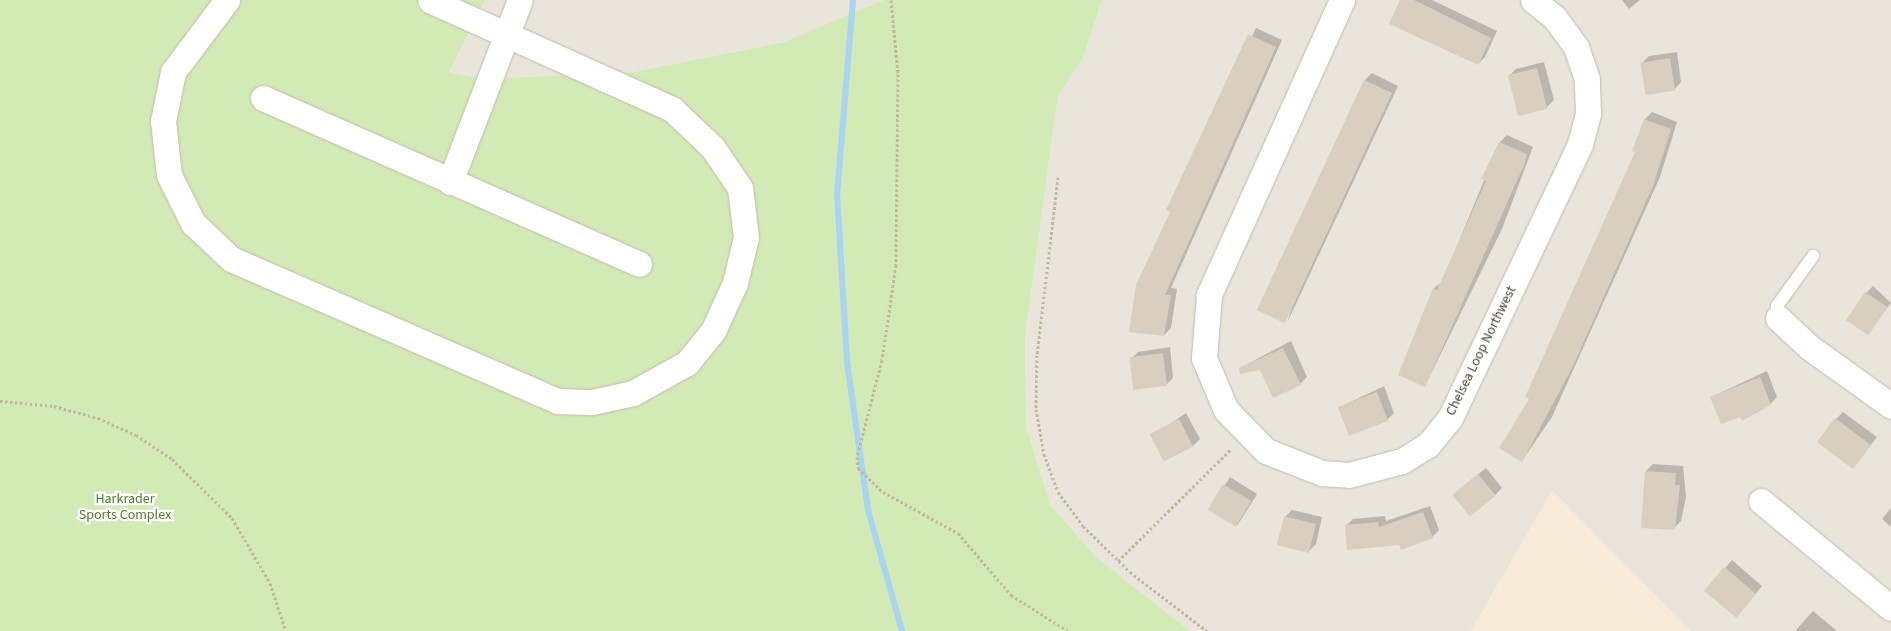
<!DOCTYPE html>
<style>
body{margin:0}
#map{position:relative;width:1891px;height:631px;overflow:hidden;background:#f6f3ec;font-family:"Source Sans 3",sans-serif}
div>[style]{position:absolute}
.residential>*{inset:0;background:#eae5da}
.commercial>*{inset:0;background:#f7ead8}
.green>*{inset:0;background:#d2eab5}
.shadow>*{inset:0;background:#0003;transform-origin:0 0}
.stream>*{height:6px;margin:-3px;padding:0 3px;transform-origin:3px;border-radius:3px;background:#a9d4f2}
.building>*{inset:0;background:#d8cfc1;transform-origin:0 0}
.path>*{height:3px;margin-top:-1.5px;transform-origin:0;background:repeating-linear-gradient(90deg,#c4b79f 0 2.5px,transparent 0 5px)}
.roads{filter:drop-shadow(0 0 1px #c2bbae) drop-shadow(0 0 1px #c2bbae)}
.lane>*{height:12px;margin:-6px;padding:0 6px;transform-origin:6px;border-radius:6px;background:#fff}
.street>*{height:25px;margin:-12.5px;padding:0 12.5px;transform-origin:12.5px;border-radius:12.5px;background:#fff}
span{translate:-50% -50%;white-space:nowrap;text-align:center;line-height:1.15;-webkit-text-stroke:4.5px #fff;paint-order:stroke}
.street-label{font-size:14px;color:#4b4439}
.park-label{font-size:14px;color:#4a7f2a}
</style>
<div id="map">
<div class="residential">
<i style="clip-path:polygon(485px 0,885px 0,788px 41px,633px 72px,483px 79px,449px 72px)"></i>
<i style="clip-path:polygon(1102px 0,1891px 0,1891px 631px,1691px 631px,1552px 491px,1471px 631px,1190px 631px,1097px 558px,1050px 505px,1026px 426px,1025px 336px,1058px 96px,1083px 58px)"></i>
</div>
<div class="commercial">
<i style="clip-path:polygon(1552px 491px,1691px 631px,1471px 631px)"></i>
</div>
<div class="green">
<i style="clip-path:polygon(0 0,485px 0,449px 72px,483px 79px,633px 72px,784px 42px,884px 0,1102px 0,1083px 58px,1058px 96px,1025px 336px,1026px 426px,1050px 505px,1097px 558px,1190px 631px,0 631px)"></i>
</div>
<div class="shadow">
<i style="clip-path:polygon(1402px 0,1432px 0,1497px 31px,1485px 57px,1478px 64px)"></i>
<i style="clip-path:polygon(1622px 0,1640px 0,1629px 9px)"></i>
<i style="clip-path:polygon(1256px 28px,1282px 40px,1171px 288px,1177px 289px,1171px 328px,1164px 335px,1137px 285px)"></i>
<i style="clip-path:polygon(1677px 52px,1681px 82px,1674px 90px,1642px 63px,1649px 56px)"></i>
<i style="clip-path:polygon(1544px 62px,1554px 100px,1547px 107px,1519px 115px,1509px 76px,1516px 69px)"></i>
<i style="clip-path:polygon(1372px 73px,1398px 86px,1287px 323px,1365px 80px)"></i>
<i style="clip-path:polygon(1652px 112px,1677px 122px,1660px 177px,1552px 417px,1522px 461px,1531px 398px,1637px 151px,1645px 119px)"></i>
<i style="clip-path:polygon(1507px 135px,1533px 147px,1502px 229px,1425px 386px,1434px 288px,1442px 282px,1500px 142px)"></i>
<i style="clip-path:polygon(1873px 286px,1891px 303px,1870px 330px,1866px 293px)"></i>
<i style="clip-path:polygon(1291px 341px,1307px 377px,1300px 384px,1261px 369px,1240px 368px)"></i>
<i style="clip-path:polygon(1170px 347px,1173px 378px,1166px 385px,1131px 359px,1138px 352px)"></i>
<i style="clip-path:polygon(1767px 371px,1777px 397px,1770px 404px,1740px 415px,1711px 397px)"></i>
<i style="clip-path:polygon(1384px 386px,1394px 413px,1387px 420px,1340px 407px)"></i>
<i style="clip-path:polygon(1843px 412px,1877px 437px,1854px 467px,1836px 419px)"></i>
<i style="clip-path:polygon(1186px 413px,1200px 439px,1193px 446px,1152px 436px)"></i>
<i style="clip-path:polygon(1653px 464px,1683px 466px,1686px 497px,1681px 521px,1674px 528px,1646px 471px)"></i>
<i style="clip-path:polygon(1486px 468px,1502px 488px,1495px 495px,1461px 488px)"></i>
<i style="left:1230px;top:477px;width:32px;height:37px;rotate:32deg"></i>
<i style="clip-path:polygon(1430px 506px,1439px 530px,1432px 537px,1400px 543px,1346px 526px,1353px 519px,1385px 516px,1386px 521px)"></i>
<i style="clip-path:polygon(1891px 508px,1891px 527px,1882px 519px)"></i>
<i style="clip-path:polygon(1292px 510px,1322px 517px,1316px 544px,1309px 551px,1285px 517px)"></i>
<i style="clip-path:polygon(1732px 560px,1762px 586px,1742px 610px,1705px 591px)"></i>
<i style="clip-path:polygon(1813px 611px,1837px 631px,1795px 631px)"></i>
</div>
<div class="stream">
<i style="left:853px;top:0;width:194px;rotate:94.7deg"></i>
<i style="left:837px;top:193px;width:169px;rotate:86.6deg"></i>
<i style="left:847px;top:362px;width:149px;rotate:81.9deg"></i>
<i style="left:868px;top:510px;width:126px;rotate:74.3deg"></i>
</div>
<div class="building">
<i style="clip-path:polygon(1400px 0,1414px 0,1491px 38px,1478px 65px,1389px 24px)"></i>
<i style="clip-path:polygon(1248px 34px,1276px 47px,1165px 295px,1171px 295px,1164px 336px,1129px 332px,1136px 285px,1170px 212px,1166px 210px)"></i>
<i style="left:1670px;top:58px;width:33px;height:30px;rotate:81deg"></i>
<i style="left:1537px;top:68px;width:42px;height:30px;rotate:76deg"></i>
<i style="left:1364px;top:80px;width:31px;height:254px;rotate:25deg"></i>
<i style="clip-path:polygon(1644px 119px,1671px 129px,1653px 186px,1573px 366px,1522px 462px,1499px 448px,1529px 399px,1525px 397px,1635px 152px,1632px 151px)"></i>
<i style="clip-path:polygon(1499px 142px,1527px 154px,1524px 165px,1425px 387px,1398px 375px,1433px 288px,1437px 290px,1486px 181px,1481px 179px)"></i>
<i style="left:1865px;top:292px;width:27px;height:34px;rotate:34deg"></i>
<i style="clip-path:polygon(1283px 348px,1301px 385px,1273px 398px,1260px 370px,1240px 374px,1239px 368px)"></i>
<i style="left:1163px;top:353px;width:33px;height:34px;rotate:83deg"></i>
<i style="clip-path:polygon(1760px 377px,1771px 405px,1742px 421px,1740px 417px,1721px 424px,1710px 397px)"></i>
<i style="left:1377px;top:392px;width:31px;height:42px;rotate:69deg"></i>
<i style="left:1835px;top:418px;width:45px;height:30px;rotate:37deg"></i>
<i style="left:1179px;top:419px;width:31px;height:33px;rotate:63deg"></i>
<i style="clip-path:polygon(1645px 471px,1676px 473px,1675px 485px,1680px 485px,1675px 530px,1641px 528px)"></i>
<i style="left:1478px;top:474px;width:28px;height:33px;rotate:51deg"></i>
<i style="left:1223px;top:484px;width:33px;height:30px;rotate:31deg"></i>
<i style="clip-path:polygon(1423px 512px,1433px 538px,1401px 550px,1399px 545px,1347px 550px,1345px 525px,1378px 522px,1379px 527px)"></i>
<i style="left:1284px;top:516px;width:33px;height:30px;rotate:14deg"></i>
<i style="left:1724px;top:567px;width:42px;height:31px;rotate:40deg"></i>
</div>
<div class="path">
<i style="left:891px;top:0;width:74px;rotate:84.6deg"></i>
<i style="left:898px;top:74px;width:191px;rotate:90.6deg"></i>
<i style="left:896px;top:265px;width:96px;rotate:98.4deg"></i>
<i style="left:882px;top:360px;width:100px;rotate:104.5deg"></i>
<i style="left:857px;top:457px;width:11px;rotate:85deg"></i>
<i style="left:858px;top:468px;width:35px;rotate:44deg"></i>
<i style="left:883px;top:492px;width:85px;rotate:28.7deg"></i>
<i style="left:958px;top:533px;width:82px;rotate:49.5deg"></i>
<i style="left:1011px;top:595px;width:67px;rotate:32.3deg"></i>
<i style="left:1058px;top:177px;width:179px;rotate:96.7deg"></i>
<i style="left:1037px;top:355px;width:54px;rotate:91.1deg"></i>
<i style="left:1036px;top:409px;width:46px;rotate:79.9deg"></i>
<i style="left:1044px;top:454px;width:40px;rotate:69.8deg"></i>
<i style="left:1058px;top:492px;width:42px;rotate:53.7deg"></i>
<i style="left:1083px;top:526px;width:66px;rotate:44.4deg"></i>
<i style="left:1130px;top:572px;width:97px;rotate:37.5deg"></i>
<i style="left:0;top:401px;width:54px;rotate:5.3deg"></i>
<i style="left:54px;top:406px;width:46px;rotate:15.3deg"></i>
<i style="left:98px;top:418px;width:42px;rotate:24.1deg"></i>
<i style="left:136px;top:435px;width:43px;rotate:33.7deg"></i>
<i style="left:172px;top:459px;width:84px;rotate:44.5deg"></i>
<i style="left:232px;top:518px;width:75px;rotate:59.7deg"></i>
<i style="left:270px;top:583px;width:51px;rotate:71.6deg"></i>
<i style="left:1118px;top:561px;width:159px;rotate:-44.7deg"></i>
</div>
<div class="roads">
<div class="lane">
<i style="left:1778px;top:318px;width:12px;rotate:-95deg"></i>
<i style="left:1777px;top:306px;width:62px;rotate:-54.2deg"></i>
</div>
<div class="street">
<i style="left:227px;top:0;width:90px;rotate:126.9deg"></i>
<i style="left:173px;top:72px;width:50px;rotate:101.5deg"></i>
<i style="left:163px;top:121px;width:54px;rotate:83.7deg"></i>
<i style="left:169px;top:175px;width:54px;rotate:63.4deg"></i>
<i style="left:193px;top:223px;width:52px;rotate:43.5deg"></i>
<i style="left:231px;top:259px;width:357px;rotate:23.5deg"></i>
<i style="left:558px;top:401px;width:34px;rotate:2deg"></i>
<i style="left:592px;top:402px;width:42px;rotate:-12.4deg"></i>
<i style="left:633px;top:393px;width:62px;rotate:-29.1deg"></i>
<i style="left:687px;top:363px;width:41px;rotate:-50.9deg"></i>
<i style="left:713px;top:331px;width:53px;rotate:-65.4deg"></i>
<i style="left:735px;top:283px;width:47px;rotate:-76.6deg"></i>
<i style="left:746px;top:237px;width:49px;rotate:-97deg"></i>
<i style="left:740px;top:188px;width:48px;rotate:-124deg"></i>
<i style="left:713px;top:148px;width:57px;rotate:-136.4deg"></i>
<i style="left:672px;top:109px;width:265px;rotate:-155.8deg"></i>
<i style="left:1342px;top:0;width:324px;rotate:114.3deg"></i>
<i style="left:1209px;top:295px;width:63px;rotate:94.5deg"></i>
<i style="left:1204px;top:358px;width:56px;rotate:67.1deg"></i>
<i style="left:1226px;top:410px;width:57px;rotate:45.7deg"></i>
<i style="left:1266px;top:451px;width:60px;rotate:21.4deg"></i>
<i style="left:1322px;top:473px;width:27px;rotate:4deg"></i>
<i style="left:1349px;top:475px;width:55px;rotate:-14.8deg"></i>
<i style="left:1402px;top:461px;width:31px;rotate:-32deg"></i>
<i style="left:1428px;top:445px;width:35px;rotate:-51deg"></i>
<i style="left:1450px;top:418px;width:303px;rotate:-64.6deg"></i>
<i style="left:1580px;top:144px;width:31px;rotate:-75deg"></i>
<i style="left:1588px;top:114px;width:35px;rotate:-92deg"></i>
<i style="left:1587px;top:79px;width:34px;rotate:-109deg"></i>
<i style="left:1576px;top:47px;width:36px;rotate:-126deg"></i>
<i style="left:1555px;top:18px;width:28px;rotate:-141deg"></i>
<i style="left:263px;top:98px;width:411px;rotate:23.8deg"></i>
<i style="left:450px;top:182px;width:195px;rotate:-69deg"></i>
<i style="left:1778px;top:318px;width:42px;rotate:43.1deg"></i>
<i style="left:1809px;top:347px;width:101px;rotate:35.7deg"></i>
<i style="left:1761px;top:501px;width:168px;rotate:39.5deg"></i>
</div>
</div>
<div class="street-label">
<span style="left:1481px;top:351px;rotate:-64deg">Chelsea Loop Northwest</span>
</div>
<div class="park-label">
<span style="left:125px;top:507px">Harkrader<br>Sports Complex</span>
</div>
</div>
